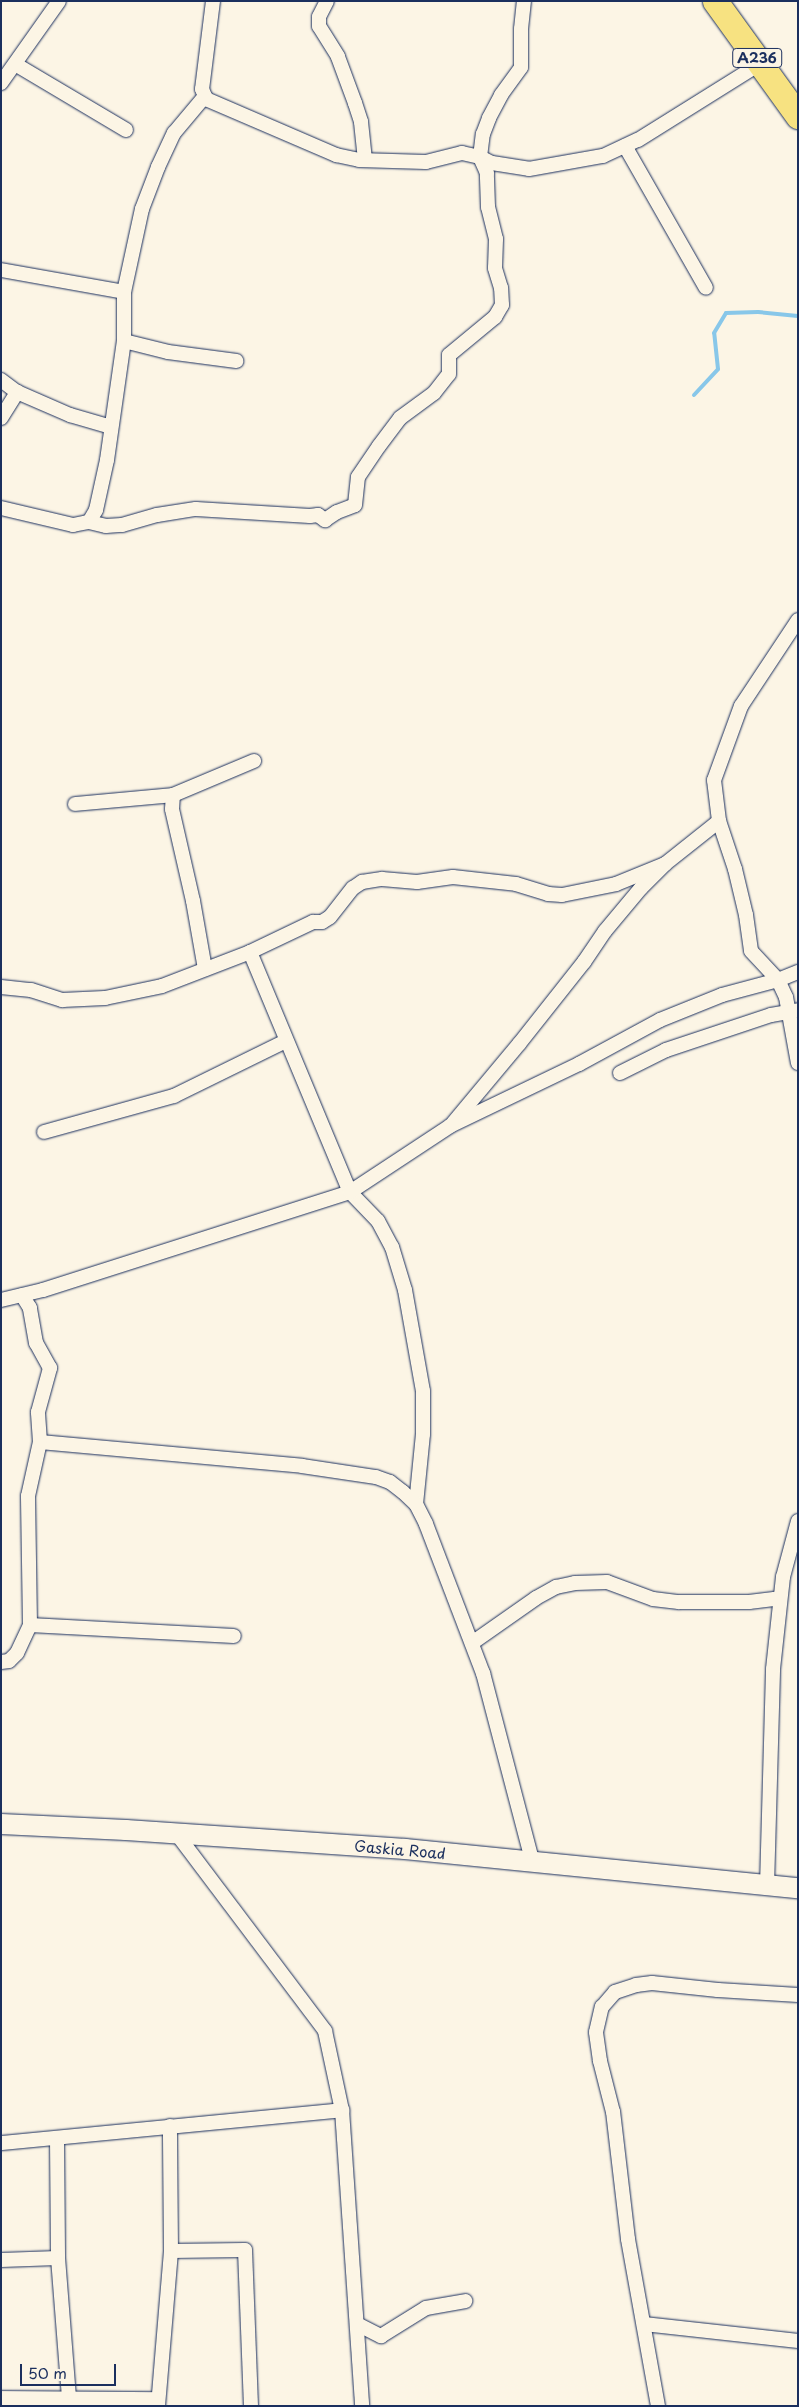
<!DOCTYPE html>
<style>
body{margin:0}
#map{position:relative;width:799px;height:2407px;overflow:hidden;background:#fcf5e5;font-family:"Playpen Sans",sans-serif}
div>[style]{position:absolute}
.stream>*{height:4px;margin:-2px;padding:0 2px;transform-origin:2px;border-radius:2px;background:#88c7e9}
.roads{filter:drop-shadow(0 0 1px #1b2f5e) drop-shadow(0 0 1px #1b2f5e)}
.street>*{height:14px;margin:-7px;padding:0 7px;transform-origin:7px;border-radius:7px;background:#fcf5e5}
.secondary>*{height:20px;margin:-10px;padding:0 10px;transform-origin:10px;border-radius:10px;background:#fcf5e5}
.highway>*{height:25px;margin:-12.5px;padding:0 12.5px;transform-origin:12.5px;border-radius:12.5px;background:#f7e281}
span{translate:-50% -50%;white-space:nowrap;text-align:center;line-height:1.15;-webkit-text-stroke:4px #fcf5e5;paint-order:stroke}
.shield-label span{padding:1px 4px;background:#fcf5e5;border:1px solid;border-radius:4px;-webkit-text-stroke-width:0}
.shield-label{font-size:14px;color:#1b2f5e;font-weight:700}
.street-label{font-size:15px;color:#1b2f5e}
.frame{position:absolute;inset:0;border:2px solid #1b2f5e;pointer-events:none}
.scale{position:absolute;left:20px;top:2364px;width:96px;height:22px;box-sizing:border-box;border:2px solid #1b2f5e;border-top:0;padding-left:6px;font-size:15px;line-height:18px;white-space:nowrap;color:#1b2f5e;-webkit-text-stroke:4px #fcf5e5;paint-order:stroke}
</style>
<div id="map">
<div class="stream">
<i style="left:694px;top:395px;width:35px;rotate:-47deg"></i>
<i style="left:718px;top:369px;width:36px;rotate:-96deg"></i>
<i style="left:714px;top:333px;width:23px;rotate:-59deg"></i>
<i style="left:726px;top:313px;width:32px;rotate:-2deg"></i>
<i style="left:758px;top:312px;width:40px;rotate:5.7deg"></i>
</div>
<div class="roads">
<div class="street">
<i style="left:213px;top:1px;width:89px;rotate:97.1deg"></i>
<i style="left:202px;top:89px;width:11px;rotate:68deg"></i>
<i style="left:206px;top:99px;width:142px;rotate:23.3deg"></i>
<i style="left:336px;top:155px;width:24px;rotate:12deg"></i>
<i style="left:359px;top:160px;width:67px;rotate:1.7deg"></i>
<i style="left:426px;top:162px;width:37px;rotate:-14deg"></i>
<i style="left:462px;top:153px;width:18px;rotate:13deg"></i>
<i style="left:480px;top:157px;width:13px;rotate:27deg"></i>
<i style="left:492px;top:163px;width:37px;rotate:9deg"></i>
<i style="left:529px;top:169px;width:75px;rotate:-10deg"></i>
<i style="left:603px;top:156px;width:38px;rotate:-25deg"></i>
<i style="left:638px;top:140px;width:145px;rotate:-32deg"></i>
<i style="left:327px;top:1px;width:18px;rotate:117deg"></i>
<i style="left:319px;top:17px;width:9px;rotate:90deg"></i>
<i style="left:319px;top:26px;width:36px;rotate:58deg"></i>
<i style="left:338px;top:57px;width:49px;rotate:69.7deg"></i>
<i style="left:355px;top:103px;width:20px;rotate:72deg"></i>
<i style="left:361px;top:122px;width:38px;rotate:84deg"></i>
<i style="left:15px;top:64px;width:129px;rotate:30.7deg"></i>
<i style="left:1px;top:83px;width:100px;rotate:-54.7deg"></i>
<i style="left:625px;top:146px;width:163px;rotate:60.3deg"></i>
<i style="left:1px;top:270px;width:125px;rotate:10.1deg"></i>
<i style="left:124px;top:341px;width:45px;rotate:14deg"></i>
<i style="left:168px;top:352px;width:69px;rotate:7.5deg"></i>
<i style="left:1px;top:380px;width:20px;rotate:37deg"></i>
<i style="left:17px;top:392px;width:58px;rotate:23.5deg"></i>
<i style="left:70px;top:415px;width:43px;rotate:16.3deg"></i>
<i style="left:1px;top:418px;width:31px;rotate:-58deg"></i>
<i style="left:1px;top:508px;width:74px;rotate:13.3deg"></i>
<i style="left:73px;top:525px;width:16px;rotate:-11deg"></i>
<i style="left:89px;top:522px;width:17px;rotate:13deg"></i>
<i style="left:106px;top:526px;width:16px;rotate:-4deg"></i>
<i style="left:122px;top:525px;width:36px;rotate:-16deg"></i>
<i style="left:157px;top:515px;width:39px;rotate:-9deg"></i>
<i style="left:196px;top:509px;width:114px;rotate:3.5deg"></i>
<i style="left:310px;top:516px;width:8px;rotate:-7deg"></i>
<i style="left:318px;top:515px;width:9px;rotate:36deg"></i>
<i style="left:325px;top:520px;width:14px;rotate:-34deg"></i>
<i style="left:337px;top:512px;width:19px;rotate:-21deg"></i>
<i style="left:355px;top:505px;width:28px;rotate:-84deg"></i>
<i style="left:358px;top:477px;width:37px;rotate:-56deg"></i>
<i style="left:379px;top:446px;width:35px;rotate:-53deg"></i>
<i style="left:400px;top:418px;width:42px;rotate:-36.3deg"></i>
<i style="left:434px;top:393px;width:24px;rotate:-52deg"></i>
<i style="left:449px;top:374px;width:19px;rotate:-90deg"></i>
<i style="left:449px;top:355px;width:60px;rotate:-39.6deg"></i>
<i style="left:495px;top:317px;width:14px;rotate:-60deg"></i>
<i style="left:502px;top:305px;width:17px;rotate:-93deg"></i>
<i style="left:501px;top:288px;width:21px;rotate:-107deg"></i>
<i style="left:495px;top:268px;width:29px;rotate:-88deg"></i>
<i style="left:496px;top:239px;width:33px;rotate:-104deg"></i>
<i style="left:488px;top:207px;width:34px;rotate:-92deg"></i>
<i style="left:487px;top:173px;width:17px;rotate:-114deg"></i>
<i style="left:480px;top:157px;width:23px;rotate:-83deg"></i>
<i style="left:483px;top:134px;width:17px;rotate:-69deg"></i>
<i style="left:489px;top:118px;width:26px;rotate:-62deg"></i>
<i style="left:501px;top:95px;width:34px;rotate:-54deg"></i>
<i style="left:521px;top:67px;width:38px;rotate:-90deg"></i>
<i style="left:521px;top:29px;width:28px;rotate:-84deg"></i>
<i style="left:89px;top:522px;width:14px;rotate:-60deg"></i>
<i style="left:96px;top:510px;width:51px;rotate:-77.6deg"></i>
<i style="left:107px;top:460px;width:120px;rotate:-81.9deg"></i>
<i style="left:124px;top:341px;width:49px;rotate:-90deg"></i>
<i style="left:124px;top:292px;width:85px;rotate:-77.8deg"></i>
<i style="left:142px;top:209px;width:45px;rotate:-69.1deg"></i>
<i style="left:158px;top:167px;width:38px;rotate:-65deg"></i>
<i style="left:174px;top:133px;width:48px;rotate:-50deg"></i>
<i style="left:798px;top:620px;width:103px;rotate:123.5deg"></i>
<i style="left:741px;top:706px;width:79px;rotate:110deg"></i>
<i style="left:714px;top:780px;width:41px;rotate:83deg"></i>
<i style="left:719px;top:821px;width:51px;rotate:71.6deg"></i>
<i style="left:735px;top:869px;width:47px;rotate:76.6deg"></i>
<i style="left:746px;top:915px;width:36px;rotate:82deg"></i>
<i style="left:751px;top:951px;width:40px;rotate:47deg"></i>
<i style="left:778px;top:980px;width:19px;rotate:65deg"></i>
<i style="left:786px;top:997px;width:67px;rotate:79.7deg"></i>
<i style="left:75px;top:804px;width:98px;rotate:-5.2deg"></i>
<i style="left:250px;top:952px;width:70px;rotate:-25.5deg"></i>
<i style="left:313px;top:922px;width:9px"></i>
<i style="left:322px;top:922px;width:9px;rotate:-32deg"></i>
<i style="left:330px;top:917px;width:37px;rotate:-52deg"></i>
<i style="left:353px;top:888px;width:11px;rotate:-34deg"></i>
<i style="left:362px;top:882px;width:20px;rotate:-9deg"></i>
<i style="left:382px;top:879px;width:35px;rotate:5deg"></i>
<i style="left:417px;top:882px;width:36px;rotate:-8deg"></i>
<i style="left:453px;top:877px;width:63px;rotate:6.3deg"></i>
<i style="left:516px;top:884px;width:34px;rotate:17deg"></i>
<i style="left:548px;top:894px;width:14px;rotate:4deg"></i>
<i style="left:562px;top:895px;width:55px;rotate:-11.5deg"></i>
<i style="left:616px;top:884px;width:53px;rotate:-22.2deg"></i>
<i style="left:205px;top:969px;width:69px;rotate:-100deg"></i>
<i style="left:193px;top:901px;width:94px;rotate:-102.9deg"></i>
<i style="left:172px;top:809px;width:14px;rotate:-86deg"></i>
<i style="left:173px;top:795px;width:88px;rotate:-22.8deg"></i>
<i style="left:1px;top:987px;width:30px;rotate:6deg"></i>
<i style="left:31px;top:990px;width:33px;rotate:18deg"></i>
<i style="left:62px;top:1000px;width:43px;rotate:-2.7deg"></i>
<i style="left:105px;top:998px;width:58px;rotate:-11.9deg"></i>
<i style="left:162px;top:986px;width:94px;rotate:-21.1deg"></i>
<i style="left:250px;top:952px;width:260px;rotate:67.4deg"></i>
<i style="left:350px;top:1192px;width:40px;rotate:46deg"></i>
<i style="left:378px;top:1221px;width:30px;rotate:62deg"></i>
<i style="left:392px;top:1247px;width:45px;rotate:73.2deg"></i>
<i style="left:405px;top:1290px;width:103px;rotate:79.9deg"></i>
<i style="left:423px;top:1391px;width:43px;rotate:90deg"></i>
<i style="left:423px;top:1434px;width:70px;rotate:95.7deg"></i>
<i style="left:620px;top:1073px;width:51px;rotate:-26.6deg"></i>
<i style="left:666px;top:1050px;width:111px;rotate:-18.4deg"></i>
<i style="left:771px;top:1015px;width:27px;rotate:-10deg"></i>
<i style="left:453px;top:1123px;width:103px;rotate:-50.1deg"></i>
<i style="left:519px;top:1044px;width:105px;rotate:-51.6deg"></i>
<i style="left:584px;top:962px;width:37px;rotate:-56deg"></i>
<i style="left:605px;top:931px;width:56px;rotate:-50.1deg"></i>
<i style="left:641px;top:888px;width:34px;rotate:-45deg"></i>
<i style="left:665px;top:864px;width:69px;rotate:-38.5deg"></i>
<i style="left:44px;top:1132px;width:135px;rotate:-15.5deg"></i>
<i style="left:174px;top:1096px;width:125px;rotate:-26.2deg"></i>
<i style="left:1px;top:1300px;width:43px;rotate:-13.4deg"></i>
<i style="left:43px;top:1290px;width:322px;rotate:-17.7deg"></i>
<i style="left:350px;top:1192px;width:120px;rotate:-33.4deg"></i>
<i style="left:450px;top:1126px;width:143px;rotate:-25.7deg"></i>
<i style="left:579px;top:1064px;width:92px;rotate:-28.5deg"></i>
<i style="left:660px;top:1020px;width:67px;rotate:-22deg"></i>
<i style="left:722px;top:995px;width:58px;rotate:-15deg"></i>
<i style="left:778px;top:980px;width:22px;rotate:-22deg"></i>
<i style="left:40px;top:1442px;width:263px;rotate:5.2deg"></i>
<i style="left:302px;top:1466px;width:75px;rotate:8.5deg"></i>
<i style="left:376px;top:1477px;width:15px;rotate:20deg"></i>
<i style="left:390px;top:1482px;width:16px;rotate:38deg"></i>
<i style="left:403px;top:1492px;width:18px;rotate:43deg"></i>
<i style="left:416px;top:1504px;width:22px;rotate:63deg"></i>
<i style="left:426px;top:1524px;width:160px;rotate:69.1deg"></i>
<i style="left:483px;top:1673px;width:193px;rotate:75.3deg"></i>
<i style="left:30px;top:1625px;width:204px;rotate:3.1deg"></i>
<i style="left:472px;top:1643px;width:78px;rotate:-35.1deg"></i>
<i style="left:536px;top:1598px;width:23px;rotate:-29deg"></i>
<i style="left:556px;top:1587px;width:19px;rotate:-12deg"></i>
<i style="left:575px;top:1583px;width:32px;rotate:-2deg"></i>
<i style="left:607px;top:1582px;width:49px;rotate:20.3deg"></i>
<i style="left:653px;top:1599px;width:26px;rotate:7deg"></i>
<i style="left:679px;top:1602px;width:70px"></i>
<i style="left:749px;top:1602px;width:31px;rotate:-7deg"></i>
<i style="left:1px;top:1662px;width:8px;rotate:-7deg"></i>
<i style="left:9px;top:1661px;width:11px;rotate:-45deg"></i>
<i style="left:17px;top:1653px;width:31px;rotate:-65deg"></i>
<i style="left:30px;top:1625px;width:129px;rotate:-90.9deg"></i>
<i style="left:28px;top:1496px;width:55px;rotate:-77.5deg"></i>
<i style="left:40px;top:1442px;width:30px;rotate:-94deg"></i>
<i style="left:38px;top:1412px;width:46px;rotate:-74.7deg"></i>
<i style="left:50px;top:1368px;width:29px;rotate:-119deg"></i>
<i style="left:36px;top:1343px;width:36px;rotate:-100deg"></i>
<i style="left:30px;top:1308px;width:15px;rotate:-122deg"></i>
<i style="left:176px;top:1833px;width:248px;rotate:53deg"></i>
<i style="left:325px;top:2031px;width:81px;rotate:77.9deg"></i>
<i style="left:342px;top:2110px;width:297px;rotate:86.1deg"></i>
<i style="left:767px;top:1886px;width:217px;rotate:-88.4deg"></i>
<i style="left:773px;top:1669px;width:93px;rotate:-83.8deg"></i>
<i style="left:783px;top:1577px;width:58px;rotate:-75deg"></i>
<i style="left:57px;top:2139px;width:119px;rotate:89.5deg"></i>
<i style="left:58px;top:2258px;width:139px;rotate:85.5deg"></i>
<i style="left:1px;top:2143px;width:343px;rotate:-5.5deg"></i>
<i style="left:171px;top:2251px;width:74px;rotate:-0.8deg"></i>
<i style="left:245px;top:2250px;width:156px;rotate:87.8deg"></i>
<i style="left:1px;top:2260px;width:57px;rotate:-2deg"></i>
<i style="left:357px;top:2324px;width:27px;rotate:27deg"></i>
<i style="left:381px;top:2336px;width:53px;rotate:-31.9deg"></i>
<i style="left:426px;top:2308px;width:40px;rotate:-10deg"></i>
<i style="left:644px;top:2324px;width:155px;rotate:6.3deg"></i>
<i style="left:1px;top:2398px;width:157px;rotate:0.4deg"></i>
<i style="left:158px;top:2406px;width:156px;rotate:-85.2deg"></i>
<i style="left:171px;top:2251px;width:125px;rotate:-90.5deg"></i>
<i style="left:658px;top:2406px;width:170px;rotate:-100.2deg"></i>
<i style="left:628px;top:2239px;width:128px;rotate:-96.7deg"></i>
<i style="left:613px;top:2112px;width:53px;rotate:-104.3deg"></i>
<i style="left:600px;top:2061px;width:29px;rotate:-98deg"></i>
<i style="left:596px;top:2032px;width:26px;rotate:-77deg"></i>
<i style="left:602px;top:2007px;width:20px;rotate:-49deg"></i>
<i style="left:615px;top:1992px;width:22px;rotate:-18deg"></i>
<i style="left:636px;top:1985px;width:16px;rotate:-7deg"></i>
<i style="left:652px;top:1983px;width:66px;rotate:6.1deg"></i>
<i style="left:718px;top:1990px;width:80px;rotate:3.6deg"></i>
</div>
<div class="secondary">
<i style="left:1px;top:1824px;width:125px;rotate:2.7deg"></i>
<i style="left:126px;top:1830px;width:280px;rotate:3.9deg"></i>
<i style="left:405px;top:1849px;width:395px;rotate:5.7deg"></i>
</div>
<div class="highway">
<i style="left:715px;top:1px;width:142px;rotate:54.2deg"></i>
</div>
</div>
<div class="shield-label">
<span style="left:757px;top:58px">A236</span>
</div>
<div class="street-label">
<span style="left:400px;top:1849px;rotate:5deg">Gaskia Road</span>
</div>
<div class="frame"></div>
<div class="scale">50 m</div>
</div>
